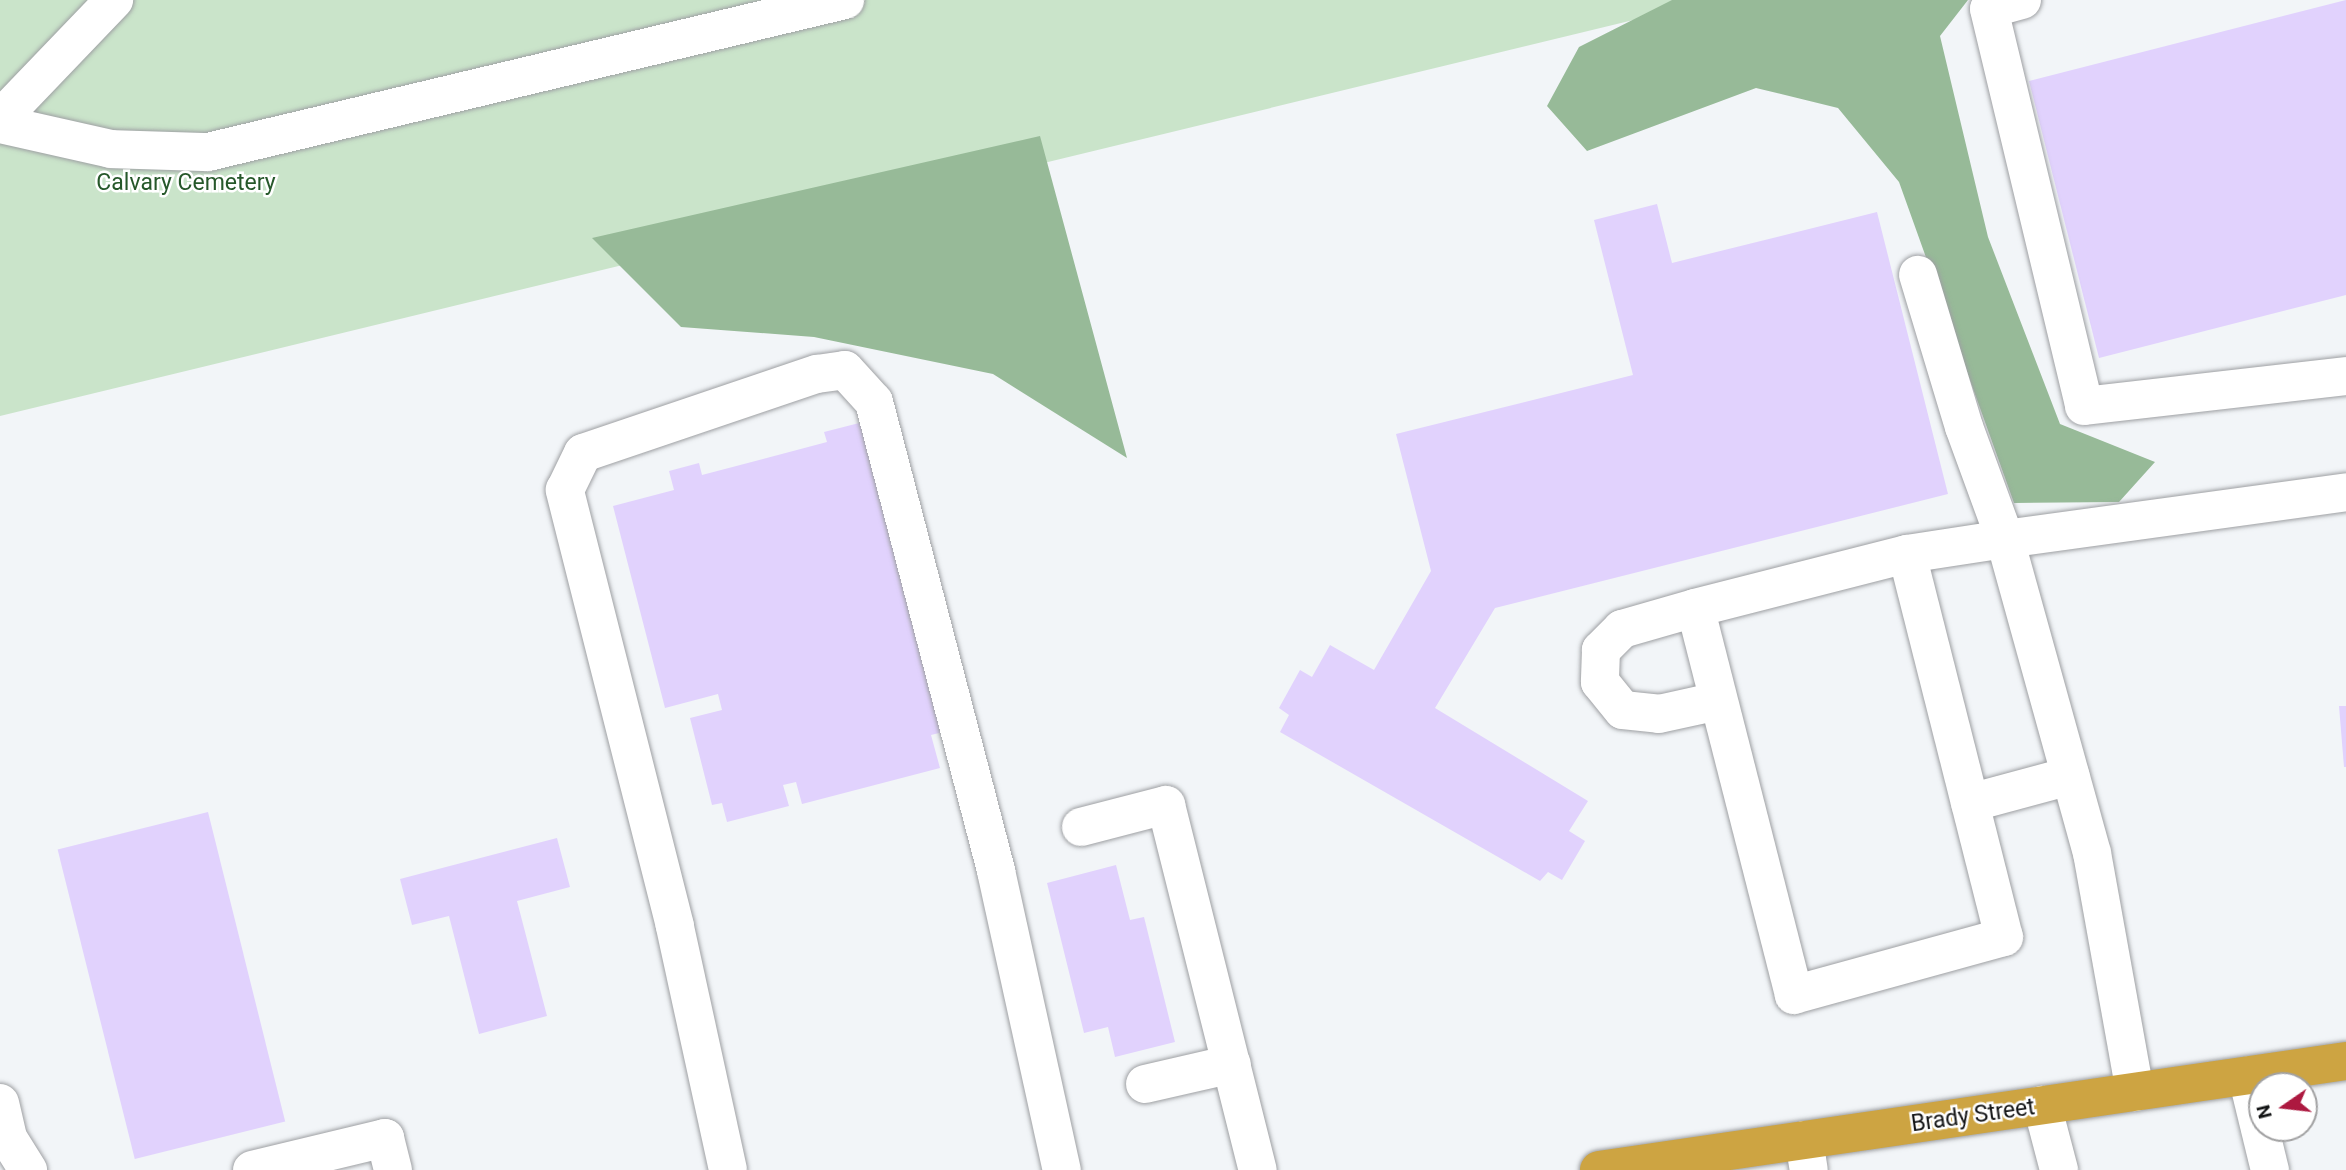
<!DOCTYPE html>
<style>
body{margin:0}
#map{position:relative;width:2346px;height:1170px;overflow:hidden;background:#f2f5f8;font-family:Roboto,sans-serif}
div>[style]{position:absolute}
.green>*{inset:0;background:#cae4ca}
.forest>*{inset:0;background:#97ba98}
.building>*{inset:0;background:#e1d2fd;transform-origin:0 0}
.roads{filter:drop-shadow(0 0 2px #9ea0a3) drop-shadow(0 0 2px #9ea0a3)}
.minor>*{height:38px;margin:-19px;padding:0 19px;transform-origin:19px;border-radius:19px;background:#fff}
.highway>*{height:38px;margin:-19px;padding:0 19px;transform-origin:19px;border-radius:19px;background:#cda442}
span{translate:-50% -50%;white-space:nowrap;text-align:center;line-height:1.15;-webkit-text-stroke:5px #fff;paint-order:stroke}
.park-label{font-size:23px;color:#26582a}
.street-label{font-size:23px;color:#141516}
.north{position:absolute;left:2248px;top:1072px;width:70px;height:70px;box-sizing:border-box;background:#fff;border:2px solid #a1a1a2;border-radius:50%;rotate:256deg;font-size:19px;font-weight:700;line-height:28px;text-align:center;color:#141516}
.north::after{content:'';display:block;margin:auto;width:24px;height:32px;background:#ad1940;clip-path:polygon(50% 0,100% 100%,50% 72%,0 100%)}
</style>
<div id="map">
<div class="green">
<i style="clip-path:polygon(0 0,1716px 0,0 416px)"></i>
</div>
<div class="forest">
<i style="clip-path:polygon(1672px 0,1968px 0,1940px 36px,1988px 237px,2060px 424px,2155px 462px,2119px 502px,2014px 503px,1899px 182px,1838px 108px,1756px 88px,1587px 151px,1547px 106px,1579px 47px)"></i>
<i style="clip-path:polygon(1040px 136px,1127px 458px,993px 374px,814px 337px,681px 327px,592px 238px)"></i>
</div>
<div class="building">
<i style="clip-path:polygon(2346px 0,2346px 295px,2099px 358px,2029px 81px)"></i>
<i style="clip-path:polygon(1657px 204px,1672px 263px,1877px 212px,1948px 494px,1495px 608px,1435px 708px,1588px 801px,1569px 831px,1585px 841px,1562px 880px,1548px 872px,1540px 881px,1280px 732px,1289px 715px,1279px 708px,1300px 670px,1312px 677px,1330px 645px,1374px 670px,1431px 571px,1396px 434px,1633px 375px,1594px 220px)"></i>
<i style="clip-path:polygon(867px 421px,947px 731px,931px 735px,940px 768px,802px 804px,796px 782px,783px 785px,789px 806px,727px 822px,722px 803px,712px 805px,690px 718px,722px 710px,718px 694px,665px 708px,613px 506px,674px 490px,669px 471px,699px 463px,702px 475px,827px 442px,824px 432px)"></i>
<i style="clip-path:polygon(2339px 706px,2346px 706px,2346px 767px,2344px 767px)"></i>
<i style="left:208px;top:812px;width:319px;height:155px;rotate:76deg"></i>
<i style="clip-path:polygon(557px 838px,570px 887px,517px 901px,547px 1016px,479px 1034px,449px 916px,412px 925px,400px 879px)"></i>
<i style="clip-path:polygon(1116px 865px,1130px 920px,1144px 917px,1175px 1042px,1115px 1057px,1108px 1027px,1084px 1033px,1047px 883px)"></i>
</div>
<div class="roads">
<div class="minor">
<i style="left:2022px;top:0;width:34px;rotate:165deg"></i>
<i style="left:1989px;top:9px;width:408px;rotate:76.5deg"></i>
<i style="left:2084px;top:406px;width:264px;rotate:-6.5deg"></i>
<i style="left:0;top:119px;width:165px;rotate:-46.2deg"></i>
<i style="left:0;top:124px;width:114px;rotate:12.7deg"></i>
<i style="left:111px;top:149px;width:97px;rotate:1.8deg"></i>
<i style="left:208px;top:152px;width:655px;rotate:-13.42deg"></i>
<i style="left:1907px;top:554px;width:395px;rotate:75.8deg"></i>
<i style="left:2004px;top:937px;width:218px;rotate:164.6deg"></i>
<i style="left:1794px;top:995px;width:399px;rotate:-104.3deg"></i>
<i style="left:1695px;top:608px;width:219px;rotate:-14.3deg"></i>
<i style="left:1907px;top:554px;width:99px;rotate:-8.7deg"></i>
<i style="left:2005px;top:539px;width:119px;rotate:-110.1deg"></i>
<i style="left:1964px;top:427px;width:159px;rotate:-106.8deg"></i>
<i style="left:1695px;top:608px;width:76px;rotate:164deg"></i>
<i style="left:1622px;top:629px;width:30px;rotate:135deg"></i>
<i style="left:1601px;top:650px;width:32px;rotate:92deg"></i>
<i style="left:1600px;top:682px;width:36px;rotate:51deg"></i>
<i style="left:1623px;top:710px;width:36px;rotate:6deg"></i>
<i style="left:1659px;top:714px;width:60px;rotate:-12.4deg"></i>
<i style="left:1970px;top:803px;width:104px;rotate:-15.1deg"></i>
<i style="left:1081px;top:827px;width:88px;rotate:-14.5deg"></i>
<i style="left:1166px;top:805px;width:376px;rotate:75.9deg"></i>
<i style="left:2247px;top:1076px;width:97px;rotate:76.3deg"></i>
<i style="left:1145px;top:1084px;width:89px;rotate:-12.9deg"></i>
<i style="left:2135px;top:1092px;width:243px;rotate:-100.2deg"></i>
<i style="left:2092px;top:853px;width:326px;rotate:-105.5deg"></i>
<i style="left:2005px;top:539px;width:344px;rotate:-7.8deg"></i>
<i style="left:0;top:1103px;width:36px;rotate:77deg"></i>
<i style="left:8px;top:1138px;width:38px;rotate:58deg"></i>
<i style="left:2042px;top:1105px;width:67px;rotate:75.3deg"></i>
<i style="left:1804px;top:1140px;width:30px;rotate:81deg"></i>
<i style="left:252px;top:1170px;width:137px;rotate:-13.5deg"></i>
<i style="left:385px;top:1138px;width:33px;rotate:76deg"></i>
<i style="left:728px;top:1170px;width:250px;rotate:-102.3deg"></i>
<i style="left:675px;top:926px;width:450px;rotate:-104.2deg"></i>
<i style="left:565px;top:490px;width:41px;rotate:-64.1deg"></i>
<i style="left:583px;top:453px;width:247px;rotate:-18.7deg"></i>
<i style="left:817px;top:374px;width:28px;rotate:-8deg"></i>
<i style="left:845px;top:370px;width:43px;rotate:47.8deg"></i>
<i style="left:874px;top:402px;width:485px;rotate:75.4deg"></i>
<i style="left:996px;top:871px;width:306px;rotate:77.6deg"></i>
</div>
<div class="highway">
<i style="left:1599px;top:1170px;width:755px;rotate:-8.3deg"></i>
</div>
</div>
<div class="park-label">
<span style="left:186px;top:183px">Calvary Cemetery</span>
</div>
<div class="street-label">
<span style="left:1973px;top:1116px;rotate:-8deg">Brady Street</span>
</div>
<div class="north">N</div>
</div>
